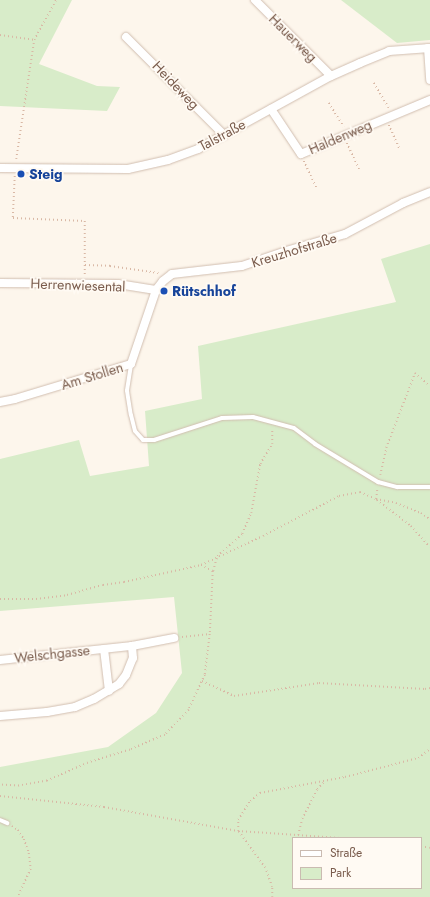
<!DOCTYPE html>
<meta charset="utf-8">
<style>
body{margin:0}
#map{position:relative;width:430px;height:897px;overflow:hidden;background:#fdf6ec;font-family:Jost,sans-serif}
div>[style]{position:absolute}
.green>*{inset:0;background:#d8ecc9}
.path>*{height:1.5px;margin-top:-0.75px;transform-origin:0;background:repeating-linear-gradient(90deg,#d9b8a5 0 1px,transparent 0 4px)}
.roads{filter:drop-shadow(0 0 1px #d1beb0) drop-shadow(0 0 1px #d1beb0)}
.lane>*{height:4px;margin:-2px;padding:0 2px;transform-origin:2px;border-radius:2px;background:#fff}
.street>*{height:8px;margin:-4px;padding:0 4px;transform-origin:4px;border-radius:4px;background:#fff}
.dots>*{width:11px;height:11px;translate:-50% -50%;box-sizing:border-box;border:2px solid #fffaf3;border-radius:50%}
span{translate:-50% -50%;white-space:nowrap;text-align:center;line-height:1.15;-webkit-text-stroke:3.5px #fffaf3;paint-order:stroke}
.street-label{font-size:14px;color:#7a5c4d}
.transit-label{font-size:14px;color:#164399;font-weight:700}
.left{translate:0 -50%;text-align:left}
.legend{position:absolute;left:292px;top:837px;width:130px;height:52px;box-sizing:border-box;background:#fffaf3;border:1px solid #cabbb1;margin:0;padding:5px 7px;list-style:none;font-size:12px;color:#7a5c4d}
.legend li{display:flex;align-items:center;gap:8px;height:20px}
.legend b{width:20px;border:1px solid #cabbb1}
</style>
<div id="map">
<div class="green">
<i style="clip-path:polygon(0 0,72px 0,39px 64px,97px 86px,120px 87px,107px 111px,0 106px)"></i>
<i style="clip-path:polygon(341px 0,430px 0,430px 40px,397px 43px)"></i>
<i style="clip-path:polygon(evenodd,430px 244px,430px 897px,0 897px,0 767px,108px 747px,156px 713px,182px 673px,174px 597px,0 611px,0 459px,79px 440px,90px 476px,149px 466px,145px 411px,202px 399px,198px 346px,396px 302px,381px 259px,430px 244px,293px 838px,421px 838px,421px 888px,293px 888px,293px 838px)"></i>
</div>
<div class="path">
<i style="left:0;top:35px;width:34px;rotate:8deg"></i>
<i style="left:34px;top:40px;width:46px;rotate:-61.2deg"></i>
<i style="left:374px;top:83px;width:29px;rotate:59deg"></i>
<i style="left:329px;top:103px;width:28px;rotate:58deg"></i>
<i style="left:389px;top:125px;width:27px;rotate:66deg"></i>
<i style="left:347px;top:143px;width:29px;rotate:65deg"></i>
<i style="left:16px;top:159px;width:120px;rotate:-81.4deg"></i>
<i style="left:304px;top:161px;width:31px;rotate:65deg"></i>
<i style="left:15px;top:176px;width:42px;rotate:92.7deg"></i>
<i style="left:13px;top:218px;width:72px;rotate:2.4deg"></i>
<i style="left:85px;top:221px;width:55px;rotate:90deg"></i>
<i style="left:85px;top:265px;width:25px;rotate:2deg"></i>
<i style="left:110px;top:266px;width:49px;rotate:8.1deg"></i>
<i style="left:380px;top:475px;width:28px;rotate:-77deg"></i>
<i style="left:386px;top:448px;width:80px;rotate:-68.9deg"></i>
<i style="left:415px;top:373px;width:20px;rotate:41deg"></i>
<i style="left:376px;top:499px;width:10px;rotate:-84deg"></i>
<i style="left:377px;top:500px;width:43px;rotate:37.4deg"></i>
<i style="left:411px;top:526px;width:28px;rotate:48deg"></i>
<i style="left:201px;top:565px;width:68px;rotate:-25.1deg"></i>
<i style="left:263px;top:536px;width:86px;rotate:-27.8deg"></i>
<i style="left:339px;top:496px;width:21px;rotate:-11deg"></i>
<i style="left:360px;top:492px;width:17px;rotate:24deg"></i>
<i style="left:376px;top:499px;width:20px;rotate:11deg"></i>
<i style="left:396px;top:503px;width:27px;rotate:22deg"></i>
<i style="left:421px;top:513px;width:11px;rotate:34deg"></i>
<i style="left:213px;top:571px;width:16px;rotate:-75deg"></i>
<i style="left:217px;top:556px;width:33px;rotate:-41deg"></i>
<i style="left:242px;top:534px;width:23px;rotate:-67deg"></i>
<i style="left:251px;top:513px;width:50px;rotate:-79.6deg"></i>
<i style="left:260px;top:464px;width:23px;rotate:-59deg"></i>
<i style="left:272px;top:444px;width:15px;rotate:-90deg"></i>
<i style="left:0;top:599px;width:36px"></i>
<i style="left:36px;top:599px;width:31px;rotate:-7deg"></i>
<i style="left:67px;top:595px;width:37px;rotate:-16deg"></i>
<i style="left:103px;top:585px;width:21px;rotate:-8deg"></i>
<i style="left:124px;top:582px;width:79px;rotate:-12.4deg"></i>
<i style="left:201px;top:565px;width:13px;rotate:27deg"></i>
<i style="left:213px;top:571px;width:63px;rotate:92.7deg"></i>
<i style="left:210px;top:634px;width:41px;rotate:97deg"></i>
<i style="left:205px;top:675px;width:38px;rotate:115deg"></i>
<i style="left:189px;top:710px;width:35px;rotate:134deg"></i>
<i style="left:165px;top:735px;width:38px;rotate:157deg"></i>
<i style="left:130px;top:750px;width:44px;rotate:162.8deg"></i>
<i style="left:88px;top:763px;width:45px;rotate:156.3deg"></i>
<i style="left:47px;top:781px;width:28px;rotate:170deg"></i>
<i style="left:19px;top:786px;width:19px;rotate:-177deg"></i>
<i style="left:182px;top:637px;width:28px;rotate:-6deg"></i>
<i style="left:202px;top:681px;width:35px;rotate:25deg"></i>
<i style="left:234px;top:696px;width:86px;rotate:-8.7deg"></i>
<i style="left:319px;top:683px;width:106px;rotate:3.2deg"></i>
<i style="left:425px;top:689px;width:5px;rotate:-11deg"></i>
<i style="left:0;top:796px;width:105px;rotate:6deg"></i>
<i style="left:104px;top:807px;width:136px;rotate:10.2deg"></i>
<i style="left:238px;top:831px;width:102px;rotate:3.9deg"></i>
<i style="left:12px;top:826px;width:7px;rotate:34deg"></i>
<i style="left:18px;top:830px;width:11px;rotate:56deg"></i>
<i style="left:24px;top:839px;width:15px;rotate:70deg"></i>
<i style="left:29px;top:853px;width:16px;rotate:83deg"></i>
<i style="left:31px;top:869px;width:31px;rotate:115deg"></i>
<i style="left:298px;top:835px;width:16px;rotate:-76deg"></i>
<i style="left:302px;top:819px;width:34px;rotate:-63deg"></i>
<i style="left:317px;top:789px;width:10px;rotate:-45deg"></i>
<i style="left:421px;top:846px;width:9px;rotate:13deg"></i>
<i style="left:272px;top:897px;width:10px;rotate:-90deg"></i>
<i style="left:272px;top:887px;width:20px;rotate:-110deg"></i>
<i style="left:265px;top:868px;width:46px;rotate:-126.1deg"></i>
<i style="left:238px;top:831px;width:11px;rotate:-90deg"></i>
<i style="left:238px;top:820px;width:22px;rotate:-58deg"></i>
<i style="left:250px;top:801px;width:13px;rotate:-39deg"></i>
<i style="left:260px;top:793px;width:86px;rotate:-10.7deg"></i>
<i style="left:345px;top:777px;width:75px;rotate:-14.6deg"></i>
<i style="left:418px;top:758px;width:15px;rotate:-37deg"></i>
</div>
<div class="roads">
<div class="lane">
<i style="left:131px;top:365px;width:26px;rotate:99deg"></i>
<i style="left:127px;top:391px;width:24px;rotate:81deg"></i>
<i style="left:131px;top:415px;width:16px;rotate:76deg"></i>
<i style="left:135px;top:431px;width:12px;rotate:48deg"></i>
<i style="left:143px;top:440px;width:11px"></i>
<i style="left:154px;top:440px;width:71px;rotate:-17.9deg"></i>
<i style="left:222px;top:418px;width:31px;rotate:-2deg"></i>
<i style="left:253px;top:417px;width:42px;rotate:15deg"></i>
<i style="left:294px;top:428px;width:26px;rotate:37deg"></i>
<i style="left:315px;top:444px;width:74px;rotate:31.1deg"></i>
<i style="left:378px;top:482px;width:20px;rotate:15deg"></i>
<i style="left:397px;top:487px;width:33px"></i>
<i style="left:0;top:820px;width:8px;rotate:23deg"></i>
</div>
<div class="street">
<i style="left:255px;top:0;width:107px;rotate:45deg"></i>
<i style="left:126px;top:37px;width:139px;rotate:45deg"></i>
<i style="left:428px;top:48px;width:32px;rotate:86deg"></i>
<i style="left:271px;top:109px;width:54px;rotate:56.3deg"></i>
<i style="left:301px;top:154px;width:140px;rotate:-22.7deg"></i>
<i style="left:0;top:168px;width:128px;rotate:0.4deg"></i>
<i style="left:128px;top:169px;width:41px;rotate:-12.7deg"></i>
<i style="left:168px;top:160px;width:32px;rotate:-20deg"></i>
<i style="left:198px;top:149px;width:152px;rotate:-28.8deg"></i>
<i style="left:331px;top:76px;width:32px;rotate:-24deg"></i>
<i style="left:360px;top:63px;width:31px;rotate:-22deg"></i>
<i style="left:389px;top:51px;width:41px;rotate:-4.2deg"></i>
<i style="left:0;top:283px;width:118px;rotate:0.5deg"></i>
<i style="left:118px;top:284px;width:38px;rotate:9deg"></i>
<i style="left:0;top:402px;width:15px;rotate:-11deg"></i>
<i style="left:15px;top:399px;width:121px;rotate:-16.8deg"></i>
<i style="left:131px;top:364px;width:78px;rotate:-71.3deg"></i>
<i style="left:156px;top:290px;width:11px;rotate:-52deg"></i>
<i style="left:163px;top:281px;width:11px;rotate:-38deg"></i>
<i style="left:172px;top:274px;width:70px;rotate:-6.5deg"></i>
<i style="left:242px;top:266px;width:46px;rotate:-18.8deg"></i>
<i style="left:286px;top:251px;width:61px;rotate:-16.1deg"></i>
<i style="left:345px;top:234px;width:66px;rotate:-28.1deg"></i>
<i style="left:403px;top:203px;width:29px;rotate:-22deg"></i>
<i style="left:104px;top:649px;width:42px;rotate:83.2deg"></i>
<i style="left:0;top:660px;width:133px;rotate:-6.1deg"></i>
<i style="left:132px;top:646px;width:43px;rotate:-10.8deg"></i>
<i style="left:0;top:716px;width:47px;rotate:-4.9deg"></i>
<i style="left:47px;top:712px;width:28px;rotate:-10deg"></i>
<i style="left:75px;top:707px;width:21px;rotate:-23deg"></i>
<i style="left:94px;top:699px;width:29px;rotate:-31deg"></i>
<i style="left:119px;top:684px;width:11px;rotate:-52deg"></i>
<i style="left:126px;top:675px;width:18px;rotate:-68deg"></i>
<i style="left:133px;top:658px;width:12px;rotate:-95deg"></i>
</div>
</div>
<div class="dots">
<i style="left:21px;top:174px;background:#1a4fb4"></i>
<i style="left:164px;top:291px;background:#1a4fb4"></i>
</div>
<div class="street-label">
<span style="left:293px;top:38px;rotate:45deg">Hauerweg</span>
<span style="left:176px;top:85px;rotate:46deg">Heideweg</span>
<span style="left:222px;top:135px;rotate:-28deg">Talstraße</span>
<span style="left:340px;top:137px;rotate:-23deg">Haldenweg</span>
<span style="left:294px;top:250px;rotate:-17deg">Kreuzhofstraße</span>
<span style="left:78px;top:285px;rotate:2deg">Herrenwiesental</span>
<span style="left:92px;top:376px;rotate:-17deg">Am Stollen</span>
<span style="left:52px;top:654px;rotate:-6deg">Welschgasse</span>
</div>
<div class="transit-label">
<span class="left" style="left:29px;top:174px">Steig</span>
<span class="left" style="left:172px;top:291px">Rütschhof</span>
</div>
<ul class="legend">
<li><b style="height:5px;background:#fff"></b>Straße</li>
<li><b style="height:11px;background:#d8ecc9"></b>Park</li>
</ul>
</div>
